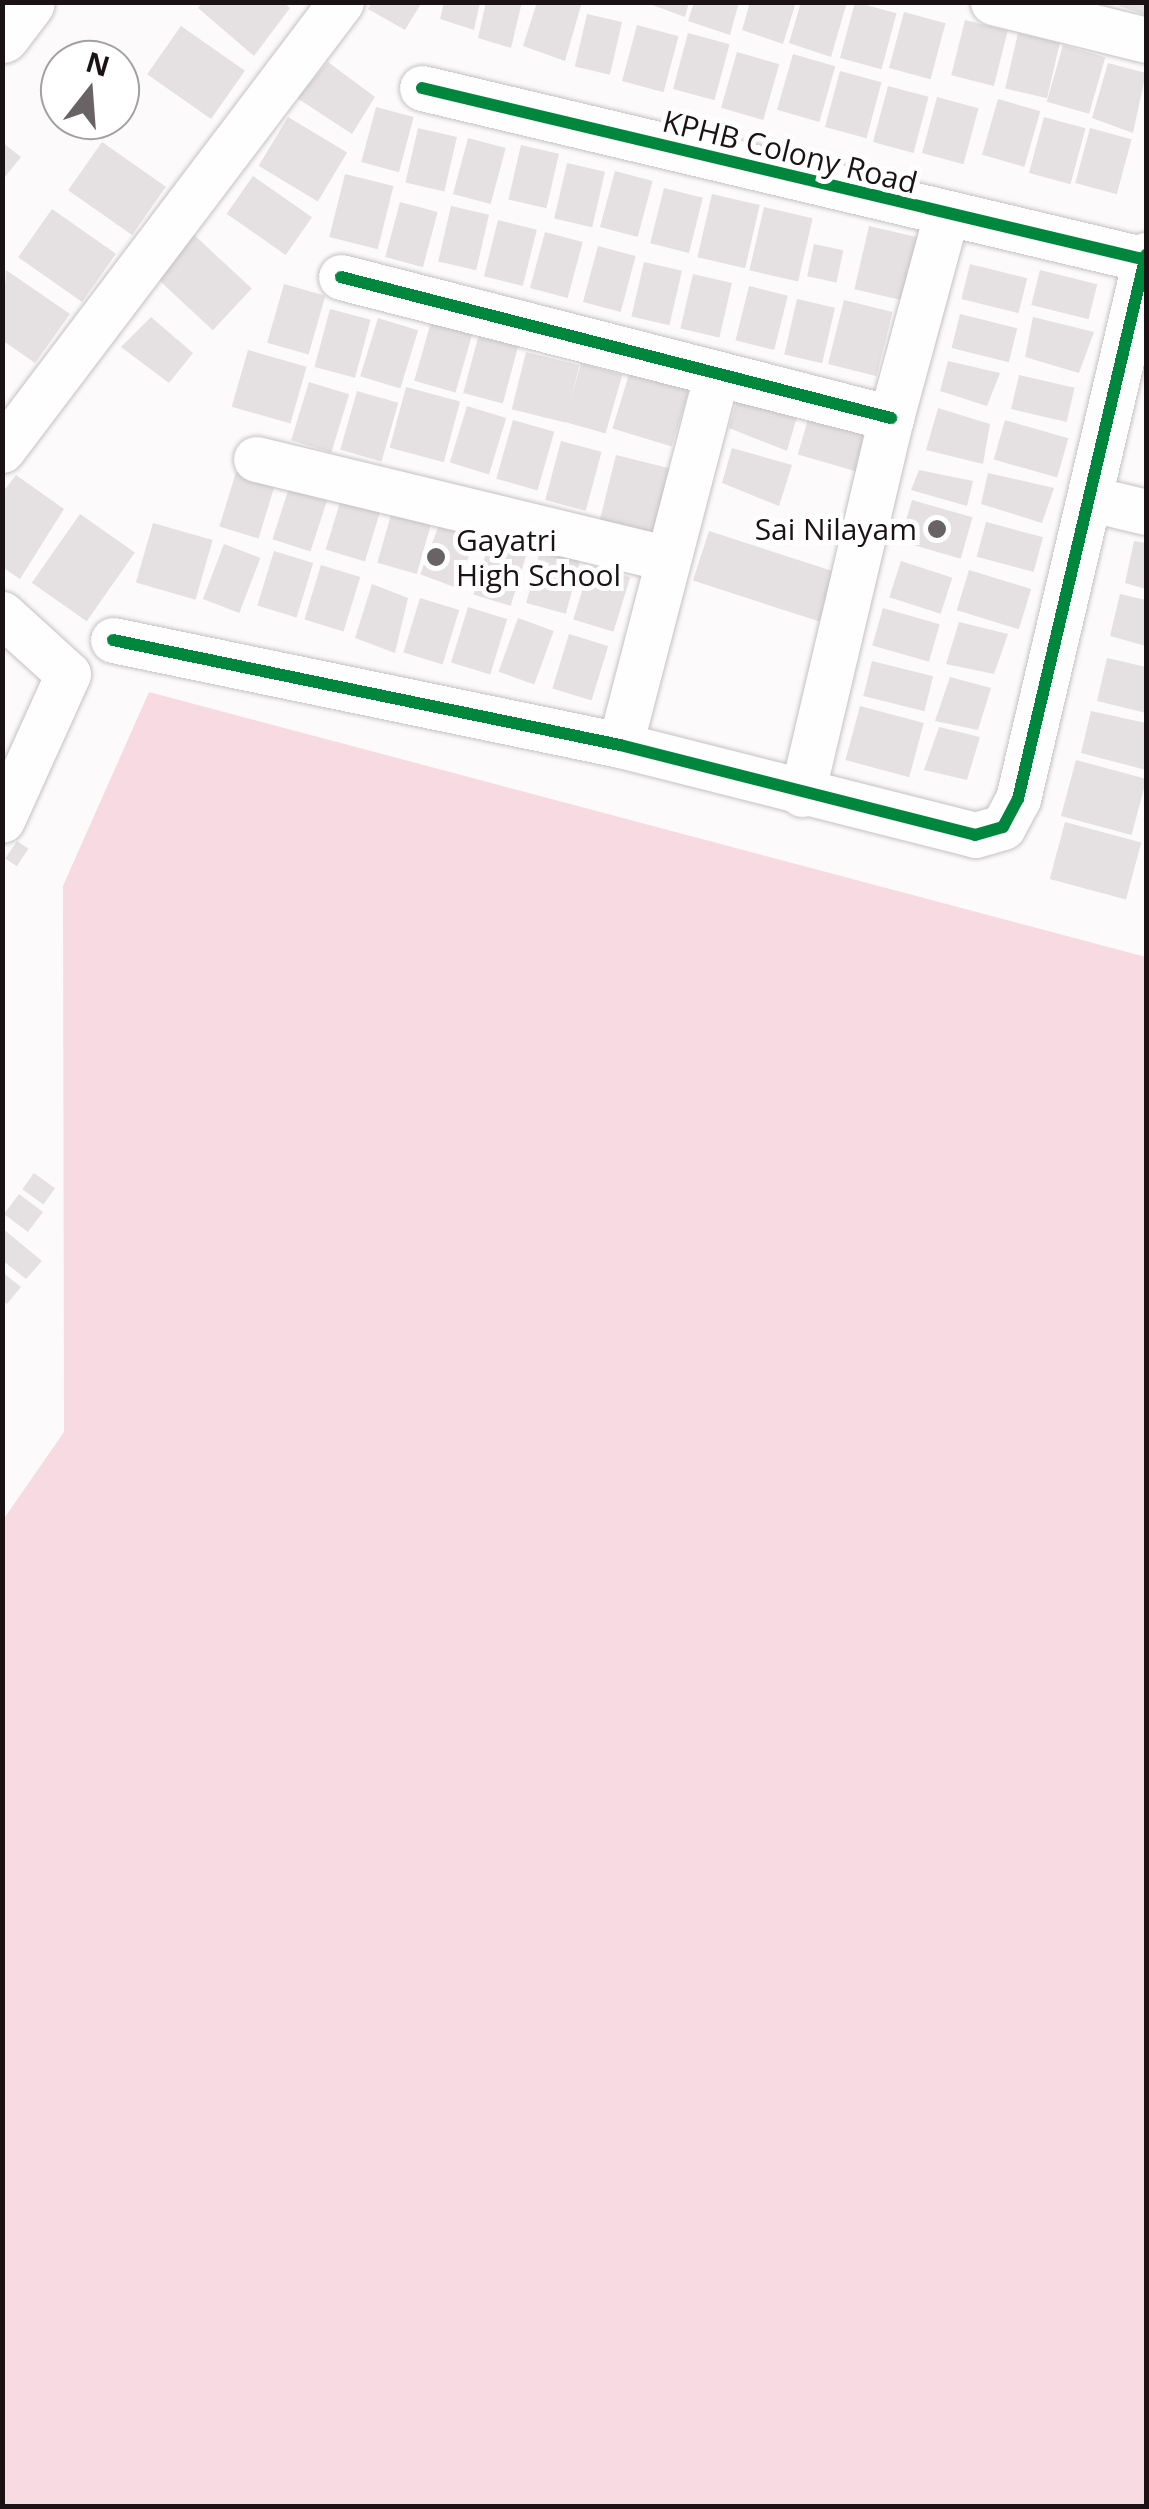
<!DOCTYPE html>
<style>
body{margin:0}
#map{position:relative;width:1149px;height:2509px;overflow:hidden;background:#fcfafb;font-family:"Open Sans",sans-serif}
div>[style]{position:absolute}
.green>*{inset:0;background:#f7dae2}
.building>*{inset:0;background:#e5e1e2;transform-origin:0 0}
.roads{filter:drop-shadow(0 0 2px #c6c1c3) drop-shadow(0 0 2px #c6c1c3)}
.street>*{height:45px;margin:-22.5px;padding:0 22.5px;transform-origin:22.5px;border-radius:22.5px;background:#fffefe}
.secondary>*{height:55px;margin:-27.5px;padding:0 27.5px;transform-origin:27.5px;border-radius:27.5px;background:#fffefe}
.cycleway>*{height:12px;margin:-6px;padding:0 6px;transform-origin:6px;border-radius:6px;background:#00873e}
.dots>*{width:28px;height:28px;translate:-50% -50%;box-sizing:border-box;border:5px solid #fff;border-radius:50%}
span{translate:-50% -50%;white-space:nowrap;text-align:center;line-height:1.15;-webkit-text-stroke:10px #fff;paint-order:stroke}
.street-label{font-size:30px;color:#1a1214}
.poi-label{font-size:30px;color:#1a1214}
.right{translate:-100% -50%;text-align:right}
.left{translate:0 -50%;text-align:left}
.frame{position:absolute;inset:0;border:5px solid #1a1214;pointer-events:none}
.north{position:absolute;left:40px;top:40px;width:100px;height:100px;box-sizing:border-box;background:#fff;border:2px solid #a3a0a1;border-radius:50%;rotate:17deg;font-size:28px;font-weight:700;line-height:40px;text-align:center;color:#1a1214}
.north::after{content:'';display:block;margin:auto;width:35px;height:45px;background:#696365;clip-path:polygon(50% 0,100% 100%,50% 72%,0 100%)}
</style>
<div id="map">
<div class="green">
<i style="clip-path:polygon(149px 692px,1146px 957px,1146px 2506px,3px 2506px,3px 1520px,64px 1432px,63px 886px)"></i>
</div>
<div class="building">
<i style="clip-path:polygon(203px 2px,283px 2px,290px 8px,254px 56px,198px 8px)"></i>
<i style="clip-path:polygon(372px 2px,422px 2px,405px 30px,368px 9px)"></i>
<i style="clip-path:polygon(444px 2px,480px 2px,474px 30px,440px 19px)"></i>
<i style="clip-path:polygon(486px 2px,522px 2px,511px 48px,478px 38px)"></i>
<i style="clip-path:polygon(537px 2px,582px 2px,565px 61px,523px 46px)"></i>
<i style="clip-path:polygon(644px 2px,689px 2px,685px 17px)"></i>
<i style="clip-path:polygon(694px 2px,739px 2px,730px 35px,688px 21px)"></i>
<i style="clip-path:polygon(750px 2px,796px 2px,783px 44px,742px 30px)"></i>
<i style="clip-path:polygon(801px 2px,847px 2px,831px 57px,789px 43px)"></i>
<i style="left:855px;top:2px;width:43px;height:58px;rotate:15deg"></i>
<i style="clip-path:polygon(1120px 2px,1146px 2px,1146px 15px,1119px 6px)"></i>
<i style="left:904px;top:12px;width:43px;height:58px;rotate:15deg"></i>
<i style="left:587px;top:14px;width:36px;height:54px;rotate:13deg"></i>
<i style="left:965px;top:20px;width:44px;height:57px;rotate:14deg"></i>
<i style="left:637px;top:25px;width:43px;height:58px;rotate:15deg"></i>
<i style="left:181px;top:26px;width:78px;height:59px;rotate:35deg"></i>
<i style="left:688px;top:33px;width:43px;height:58px;rotate:15deg"></i>
<i style="left:1018px;top:33px;width:43px;height:57px;rotate:13deg"></i>
<i style="left:1063px;top:45px;width:44px;height:59px;rotate:16deg"></i>
<i style="left:737px;top:52px;width:44px;height:58px;rotate:16deg"></i>
<i style="left:793px;top:54px;width:44px;height:58px;rotate:16deg"></i>
<i style="clip-path:polygon(328px 62px,375px 97px,352px 134px,297px 98px)"></i>
<i style="clip-path:polygon(1108px 63px,1146px 73px,1133px 133px,1092px 118px)"></i>
<i style="left:840px;top:71px;width:43px;height:58px;rotate:15deg"></i>
<i style="left:888px;top:86px;width:42px;height:58px;rotate:15deg"></i>
<i style="left:937px;top:97px;width:43px;height:58px;rotate:15deg"></i>
<i style="left:998px;top:99px;width:44px;height:58px;rotate:16deg"></i>
<i style="left:376px;top:107px;width:39px;height:57px;rotate:15deg"></i>
<i style="left:288px;top:117px;width:69px;height:57px;rotate:31deg"></i>
<i style="left:1044px;top:117px;width:43px;height:58px;rotate:15deg"></i>
<i style="left:418px;top:128px;width:40px;height:56px;rotate:13deg"></i>
<i style="left:1090px;top:128px;width:43px;height:57px;rotate:15deg"></i>
<i style="left:468px;top:138px;width:39px;height:58px;rotate:15deg"></i>
<i style="clip-path:polygon(2px 142px,21px 157px,5px 177px,2px 175px)"></i>
<i style="left:102px;top:142px;width:78px;height:59px;rotate:35deg"></i>
<i style="left:521px;top:145px;width:39px;height:56px;rotate:13deg"></i>
<i style="left:567px;top:163px;width:39px;height:57px;rotate:13deg"></i>
<i style="left:615px;top:171px;width:39px;height:58px;rotate:15deg"></i>
<i style="left:345px;top:174px;width:50px;height:65px;rotate:14deg"></i>
<i style="left:253px;top:176px;width:72px;height:46px;rotate:35deg"></i>
<i style="left:664px;top:188px;width:40px;height:57px;rotate:14deg"></i>
<i style="left:712px;top:194px;width:49px;height:65px;rotate:13deg"></i>
<i style="left:400px;top:202px;width:39px;height:57px;rotate:15deg"></i>
<i style="left:451px;top:206px;width:39px;height:57px;rotate:13deg"></i>
<i style="left:764px;top:207px;width:50px;height:65px;rotate:13deg"></i>
<i style="left:52px;top:209px;width:78px;height:59px;rotate:35deg"></i>
<i style="left:498px;top:220px;width:40px;height:58px;rotate:14deg"></i>
<i style="left:869px;top:226px;width:50px;height:65px;rotate:13deg"></i>
<i style="left:191px;top:232px;width:83px;height:57px;rotate:43deg"></i>
<i style="left:545px;top:232px;width:39px;height:58px;rotate:15deg"></i>
<i style="left:814px;top:244px;width:30px;height:33px;rotate:12deg"></i>
<i style="left:598px;top:246px;width:39px;height:58px;rotate:15deg"></i>
<i style="left:644px;top:262px;width:39px;height:56px;rotate:13deg"></i>
<i style="left:970px;top:264px;width:59px;height:36px;rotate:14deg"></i>
<i style="clip-path:polygon(6px 270px,70px 314px,35px 363px,2px 340px)"></i>
<i style="left:1040px;top:270px;width:59px;height:36px;rotate:14deg"></i>
<i style="left:693px;top:274px;width:40px;height:56px;rotate:13deg"></i>
<i style="left:284px;top:284px;width:43px;height:61px;rotate:16deg"></i>
<i style="left:749px;top:286px;width:40px;height:56px;rotate:14deg"></i>
<i style="left:797px;top:299px;width:39px;height:57px;rotate:13deg"></i>
<i style="left:844px;top:300px;width:50px;height:66px;rotate:14deg"></i>
<i style="left:330px;top:309px;width:42px;height:60px;rotate:15deg"></i>
<i style="left:960px;top:314px;width:59px;height:35px;rotate:14deg"></i>
<i style="clip-path:polygon(151px 317px,193px 353px,169px 383px,121px 347px)"></i>
<i style="clip-path:polygon(1033px 317px,1094px 332px,1079px 373px,1025px 357px)"></i>
<i style="left:378px;top:318px;width:42px;height:61px;rotate:17deg"></i>
<i style="left:431px;top:322px;width:43px;height:61px;rotate:16deg"></i>
<i style="left:479px;top:334px;width:41px;height:61px;rotate:15deg"></i>
<i style="left:248px;top:350px;width:61px;height:59px;rotate:16deg"></i>
<i style="left:526px;top:352px;width:55px;height:59px;rotate:14deg"></i>
<i style="clip-path:polygon(948px 361px,1000px 373px,987px 406px,940px 391px)"></i>
<i style="left:581px;top:363px;width:43px;height:61px;rotate:16deg"></i>
<i style="left:630px;top:371px;width:62px;height:60px;rotate:17deg"></i>
<i style="left:1019px;top:375px;width:57px;height:35px;rotate:13deg"></i>
<i style="left:309px;top:382px;width:42px;height:61px;rotate:17deg"></i>
<i style="left:406px;top:387px;width:56px;height:63px;rotate:15deg"></i>
<i style="left:357px;top:391px;width:43px;height:61px;rotate:16deg"></i>
<i style="clip-path:polygon(739px 393px,799px 410px,787px 451px,729px 428px)"></i>
<i style="left:467px;top:406px;width:41px;height:59px;rotate:17deg"></i>
<i style="clip-path:polygon(938px 408px,990px 424px,983px 464px,926px 450px)"></i>
<i style="left:808px;top:419px;width:61px;height:37px;rotate:16deg"></i>
<i style="left:513px;top:420px;width:43px;height:61px;rotate:16deg"></i>
<i style="left:1005px;top:420px;width:66px;height:41px;rotate:16deg"></i>
<i style="left:561px;top:441px;width:42px;height:61px;rotate:15deg"></i>
<i style="clip-path:polygon(732px 448px,792px 465px,779px 506px,722px 483px)"></i>
<i style="left:616px;top:455px;width:55px;height:67px;rotate:14deg"></i>
<i style="clip-path:polygon(919px 470px,973px 481px,967px 506px,911px 490px)"></i>
<i style="left:236px;top:472px;width:41px;height:57px;rotate:17deg"></i>
<i style="clip-path:polygon(988px 473px,1054px 488px,1042px 523px,981px 504px)"></i>
<i style="clip-path:polygon(16px 475px,64px 509px,20px 579px,2px 567px,2px 493px)"></i>
<i style="left:290px;top:485px;width:40px;height:57px;rotate:18deg"></i>
<i style="left:342px;top:496px;width:41px;height:56px;rotate:17deg"></i>
<i style="left:912px;top:500px;width:63px;height:43px;rotate:16deg"></i>
<i style="left:393px;top:508px;width:41px;height:57px;rotate:16deg"></i>
<i style="left:80px;top:514px;width:67px;height:84px;rotate:35deg"></i>
<i style="left:441px;top:520px;width:39px;height:58px;rotate:21deg"></i>
<i style="left:986px;top:522px;width:59px;height:36px;rotate:15deg"></i>
<i style="left:153px;top:523px;width:62px;height:62px;rotate:16deg"></i>
<i style="left:709px;top:531px;width:133px;height:52px;rotate:18deg"></i>
<i style="left:490px;top:540px;width:39px;height:57px;rotate:17deg"></i>
<i style="clip-path:polygon(1134px 541px,1146px 543px,1146px 589px,1125px 583px)"></i>
<i style="left:224px;top:544px;width:39px;height:59px;rotate:21deg"></i>
<i style="left:541px;top:548px;width:41px;height:57px;rotate:15deg"></i>
<i style="left:274px;top:551px;width:41px;height:57px;rotate:17deg"></i>
<i style="left:901px;top:561px;width:54px;height:38px;rotate:18deg"></i>
<i style="left:321px;top:565px;width:41px;height:57px;rotate:17deg"></i>
<i style="left:590px;top:565px;width:42px;height:57px;rotate:17deg"></i>
<i style="left:969px;top:570px;width:65px;height:42px;rotate:17deg"></i>
<i style="clip-path:polygon(372px 584px,408px 598px,395px 653px,355px 638px)"></i>
<i style="clip-path:polygon(1120px 594px,1146px 600px,1146px 646px,1110px 636px)"></i>
<i style="left:420px;top:598px;width:41px;height:57px;rotate:17deg"></i>
<i style="left:468px;top:607px;width:41px;height:58px;rotate:17deg"></i>
<i style="left:883px;top:608px;width:59px;height:39px;rotate:16deg"></i>
<i style="left:518px;top:618px;width:38px;height:57px;rotate:20deg"></i>
<i style="clip-path:polygon(959px 622px,1008px 634px,994px 674px,946px 664px)"></i>
<i style="left:569px;top:634px;width:41px;height:57px;rotate:17deg"></i>
<i style="clip-path:polygon(1107px 658px,1146px 667px,1146px 713px,1097px 701px)"></i>
<i style="left:872px;top:661px;width:63px;height:36px;rotate:14deg"></i>
<i style="clip-path:polygon(950px 677px,991px 688px,978px 730px,935px 721px)"></i>
<i style="left:860px;top:706px;width:66px;height:56px;rotate:15deg"></i>
<i style="clip-path:polygon(1091px 711px,1146px 723px,1146px 770px,1081px 753px)"></i>
<i style="clip-path:polygon(939px 727px,980px 737px,967px 780px,924px 770px)"></i>
<i style="left:1076px;top:760px;width:73px;height:58px;rotate:15deg"></i>
<i style="left:1065px;top:822px;width:79px;height:59px;rotate:15deg"></i>
<i style="left:17px;top:841px;width:14px;height:21px;rotate:34deg"></i>
<i style="left:34px;top:1173px;width:26px;height:20px;rotate:36deg"></i>
<i style="left:19px;top:1194px;width:30px;height:25px;rotate:37deg"></i>
<i style="clip-path:polygon(2px 1228px,42px 1261px,26px 1279px,2px 1260px)"></i>
<i style="clip-path:polygon(2px 1272px,21px 1287px,7px 1304px,2px 1300px)"></i>
</div>
<div class="roads">
<div class="street">
<i style="left:993px;top:2px;width:158px;rotate:13.9deg"></i>
<i style="left:422px;top:88px;width:744px;rotate:13.36deg"></i>
<i style="left:341px;top:277px;width:568px;rotate:14.38deg"></i>
<i style="left:2px;top:450px;width:562px;rotate:-52.89deg"></i>
<i style="left:256px;top:459px;width:422px;rotate:13.6deg"></i>
<i style="left:1092px;top:499px;width:56px;rotate:13.5deg"></i>
<i style="left:2px;top:614px;width:89px;rotate:42.3deg"></i>
<i style="left:68px;top:674px;width:160px;rotate:114.3deg"></i>
<i style="left:113px;top:640px;width:518px;rotate:11.7deg"></i>
<i style="left:620px;top:745px;width:366px;rotate:14.2deg"></i>
<i style="left:975px;top:835px;width:29px;rotate:-16deg"></i>
<i style="left:1003px;top:827px;width:32px;rotate:-62deg"></i>
<i style="left:1018px;top:799px;width:559px;rotate:-76.76deg"></i>
<i style="left:620px;top:745px;width:384px;rotate:-75.4deg"></i>
<i style="left:802px;top:794px;width:386px;rotate:-76.7deg"></i>
<i style="left:891px;top:418px;width:210px;rotate:-74.8deg"></i>
</div>
<div class="secondary">
<i style="left:2px;top:35px;width:41px;rotate:-52.9deg"></i>
</div>
</div>
<div class="cycleway">
<i style="left:422px;top:88px;width:744px;rotate:13.36deg"></i>
<i style="left:341px;top:277px;width:568px;rotate:14.38deg"></i>
<i style="left:113px;top:640px;width:518px;rotate:11.7deg"></i>
<i style="left:620px;top:745px;width:366px;rotate:14.2deg"></i>
<i style="left:975px;top:835px;width:29px;rotate:-16deg"></i>
<i style="left:1003px;top:827px;width:32px;rotate:-62deg"></i>
<i style="left:1018px;top:799px;width:559px;rotate:-76.76deg"></i>
</div>
<div class="dots">
<i style="left:937px;top:529px;background:#696365"></i>
<i style="left:436px;top:557px;background:#696365"></i>
</div>
<div class="street-label">
<span style="left:790px;top:152px;rotate:14deg">KPHB Colony Road</span>
</div>
<div class="poi-label">
<span class="right" style="left:917px;top:529px">Sai Nilayam</span>
<span class="left" style="left:456px;top:557px">Gayatri<br>High School</span>
</div>
<div class="frame"></div>
<div class="north">N</div>
</div>
